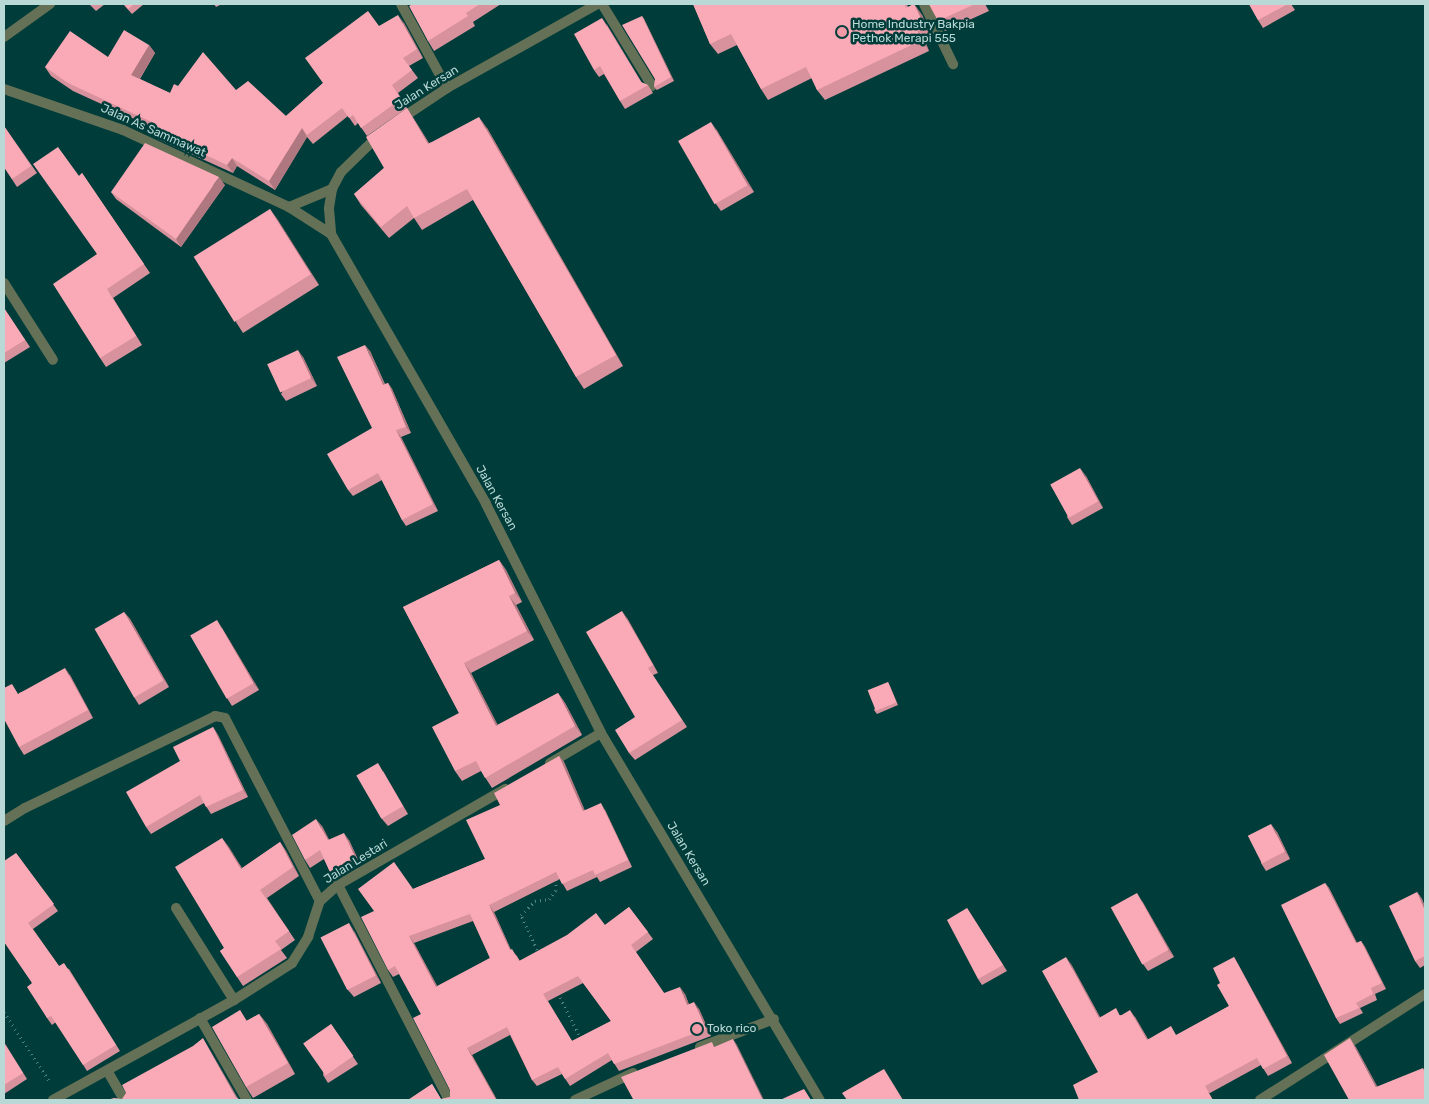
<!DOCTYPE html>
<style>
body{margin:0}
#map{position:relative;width:1429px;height:1104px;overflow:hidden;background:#003d3a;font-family:Rubik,sans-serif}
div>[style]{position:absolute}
.path>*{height:3px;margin-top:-1.5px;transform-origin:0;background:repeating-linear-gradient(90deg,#528380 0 1px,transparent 0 5px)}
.service>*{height:10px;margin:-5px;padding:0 5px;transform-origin:5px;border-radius:5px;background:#647157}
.minor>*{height:10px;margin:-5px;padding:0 5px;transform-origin:5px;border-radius:5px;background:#647157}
.wall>*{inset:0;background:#d7929d}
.shaded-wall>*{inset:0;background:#af777f}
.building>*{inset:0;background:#faaab6;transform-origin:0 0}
.dots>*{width:14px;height:14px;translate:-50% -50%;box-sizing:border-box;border:2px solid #003d3a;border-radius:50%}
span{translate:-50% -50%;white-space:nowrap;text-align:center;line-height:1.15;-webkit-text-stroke:5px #003d3a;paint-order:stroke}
.poi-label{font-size:12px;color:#b8d9d6}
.left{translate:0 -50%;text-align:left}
.street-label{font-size:12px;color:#b8d9d6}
.frame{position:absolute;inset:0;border:5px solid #b8d9d6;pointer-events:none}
</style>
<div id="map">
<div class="path">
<i style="left:539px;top:954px;width:43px;rotate:-114.8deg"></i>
<i style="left:521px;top:915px;width:20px;rotate:-45deg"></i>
<i style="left:535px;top:901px;width:14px;rotate:-8deg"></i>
<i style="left:549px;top:899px;width:11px;rotate:-52deg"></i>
<i style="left:556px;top:890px;width:13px;rotate:-90deg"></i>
<i style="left:558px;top:993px;width:51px;rotate:63.4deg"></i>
<i style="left:4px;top:1012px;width:84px;rotate:56.7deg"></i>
</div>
<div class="service">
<i style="left:176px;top:908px;width:109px;rotate:57.8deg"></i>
</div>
<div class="minor">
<i style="left:401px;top:4px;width:96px;rotate:61.3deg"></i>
<i style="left:602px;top:4px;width:96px;rotate:58.6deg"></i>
<i style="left:924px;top:4px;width:67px;rotate:64.2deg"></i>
<i style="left:4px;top:37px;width:57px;rotate:-35.7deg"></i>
<i style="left:4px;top:89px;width:126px;rotate:19deg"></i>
<i style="left:123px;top:130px;width:183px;rotate:24.9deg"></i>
<i style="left:289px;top:207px;width:50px;rotate:32.7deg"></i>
<i style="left:399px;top:120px;width:58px;rotate:-33.7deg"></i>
<i style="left:447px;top:88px;width:172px;rotate:-29.2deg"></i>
<i style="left:380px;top:134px;width:54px;rotate:135.7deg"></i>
<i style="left:341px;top:172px;width:19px;rotate:118deg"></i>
<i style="left:332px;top:189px;width:20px;rotate:99deg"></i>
<i style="left:329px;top:209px;width:25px;rotate:85deg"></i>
<i style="left:331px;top:234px;width:311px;rotate:60.1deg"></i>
<i style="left:486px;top:504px;width:256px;rotate:63.3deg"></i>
<i style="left:601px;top:733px;width:427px;rotate:59.2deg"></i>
<i style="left:289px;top:207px;width:47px;rotate:-22.7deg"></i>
<i style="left:4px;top:283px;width:91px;rotate:57.5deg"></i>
<i style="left:550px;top:763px;width:59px;rotate:-30.5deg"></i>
<i style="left:4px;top:821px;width:25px;rotate:-32deg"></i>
<i style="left:25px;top:808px;width:211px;rotate:-25.8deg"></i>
<i style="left:215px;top:716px;width:10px;rotate:11deg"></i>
<i style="left:225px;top:718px;width:206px;rotate:62.6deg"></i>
<i style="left:338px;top:885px;width:242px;rotate:62.7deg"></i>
<i style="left:200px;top:1018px;width:95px;rotate:60.2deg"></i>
<i style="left:700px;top:1047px;width:79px;rotate:-20.7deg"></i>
<i style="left:108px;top:1072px;width:32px;rotate:60deg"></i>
<i style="left:53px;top:1100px;width:207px;rotate:-28.9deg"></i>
<i style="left:234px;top:1000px;width:69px;rotate:-32.5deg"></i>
<i style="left:292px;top:963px;width:31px;rotate:-58deg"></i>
<i style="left:308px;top:937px;width:38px;rotate:-72deg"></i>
<i style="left:320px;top:901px;width:24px;rotate:-42deg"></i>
<i style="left:338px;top:885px;width:193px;rotate:-29.9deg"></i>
<i style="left:575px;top:1100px;width:64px;rotate:-25deg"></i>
<i style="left:1260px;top:1100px;width:196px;rotate:-32.7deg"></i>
</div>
<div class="wall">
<i style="clip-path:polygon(89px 4px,105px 4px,96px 11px)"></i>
<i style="clip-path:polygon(123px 4px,144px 4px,132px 14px)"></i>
<i style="clip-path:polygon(214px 4px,222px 4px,216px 7px)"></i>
<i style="clip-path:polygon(413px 4px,501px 4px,473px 22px,475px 26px,434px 51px,428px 41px)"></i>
<i style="clip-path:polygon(693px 4px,907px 4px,908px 7px,914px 4px,922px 15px,932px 37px,925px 41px,929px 51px,825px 100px,817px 90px,812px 78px,768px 100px,761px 89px,737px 45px,718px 54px,710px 44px)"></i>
<i style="clip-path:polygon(929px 4px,985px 4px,989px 11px,945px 31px,938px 21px)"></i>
<i style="clip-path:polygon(1249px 4px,1291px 4px,1295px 10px,1263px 28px,1258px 20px)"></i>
<i style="clip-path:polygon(642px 16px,644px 19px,674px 81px,657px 90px,654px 87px,655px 79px)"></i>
<i style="clip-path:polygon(404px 23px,423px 58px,409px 66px,418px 78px,398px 93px,407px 108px,367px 136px,358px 123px,355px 126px,348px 116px,313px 144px,307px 137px,275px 190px,237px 166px,233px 173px,158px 139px,152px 130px,154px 128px,73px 91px,51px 76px,45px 67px,108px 57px,149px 45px,155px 53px,140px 79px,170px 93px,178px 86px,236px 90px,286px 116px,323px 83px,379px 26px)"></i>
<i style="clip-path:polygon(607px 25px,642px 83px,648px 85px,653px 93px,625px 109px,620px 101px,604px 74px,599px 77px,594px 70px)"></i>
<i style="clip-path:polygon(407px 108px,429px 143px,487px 128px,623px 366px,584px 389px,576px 377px,473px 200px,422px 230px,414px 218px,389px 238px,361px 205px,354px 194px,384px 168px)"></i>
<i style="clip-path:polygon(4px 126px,37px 173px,17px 187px,4px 167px)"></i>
<i style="clip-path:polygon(716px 129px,754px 192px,721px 211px,716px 204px)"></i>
<i style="clip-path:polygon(82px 173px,150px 273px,113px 298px,142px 345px,106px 367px,100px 358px,97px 254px,79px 176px)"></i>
<i style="clip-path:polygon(225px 185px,181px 247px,116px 199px,111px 192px)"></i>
<i style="clip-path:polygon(270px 209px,319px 285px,243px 333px,236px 322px)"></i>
<i style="clip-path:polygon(4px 308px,30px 347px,4px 363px)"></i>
<i style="clip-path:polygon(370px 351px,385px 384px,388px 383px,392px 389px,411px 433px,401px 437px,438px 511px,406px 526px,402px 520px,382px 480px,353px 496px,348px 490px,372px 428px)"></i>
<i style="clip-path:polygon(303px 357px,317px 386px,286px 401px,281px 394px)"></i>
<i style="clip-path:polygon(1086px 476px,1103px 508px,1072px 525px,1067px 517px)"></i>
<i style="clip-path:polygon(499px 560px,506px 570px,522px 602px,516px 605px,534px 640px,471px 673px,497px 725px,558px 693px,565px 703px,582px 735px,492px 788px,481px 771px,462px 781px,455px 771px,459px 713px,403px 607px)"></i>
<i style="clip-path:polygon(124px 612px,130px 619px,169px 687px,139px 705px,134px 697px)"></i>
<i style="clip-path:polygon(627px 618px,658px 673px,653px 675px,687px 727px,635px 760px,629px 753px,635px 717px)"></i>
<i style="clip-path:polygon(222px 628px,259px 690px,232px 706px,227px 698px)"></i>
<i style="clip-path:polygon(70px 675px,93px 718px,24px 755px,19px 747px,19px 693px)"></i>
<i style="clip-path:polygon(888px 682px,890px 686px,898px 705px,877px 714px,874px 710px)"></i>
<i style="clip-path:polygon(213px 727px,218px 735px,248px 797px,211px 814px,204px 803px,151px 834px,146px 827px,180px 761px)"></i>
<i style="clip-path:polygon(evenodd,559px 756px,564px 762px,585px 811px,605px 810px,632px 867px,600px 882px,597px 877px,567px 891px,560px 879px,494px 912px,511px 950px,517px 956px,520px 961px,605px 925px,629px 907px,653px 939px,636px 952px,664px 993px,685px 994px,689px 1005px,699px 1009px,711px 1036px,619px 1071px,612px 1060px,570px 1086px,562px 1074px,537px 1086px,532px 1080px,510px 1035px,472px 1055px,497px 1100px,408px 1100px,432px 1084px,441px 1099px,450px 1097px,450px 1090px,421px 1014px,399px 974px,393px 977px,388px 970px,413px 889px,485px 859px,500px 805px,559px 756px,473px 921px,490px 958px,437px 986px,414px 943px,473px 921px,559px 756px,583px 983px,611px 1021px,572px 1041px,548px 1001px,583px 983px)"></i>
<i style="clip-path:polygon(383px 771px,408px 814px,388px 826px,382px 819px)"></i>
<i style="clip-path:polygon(322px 826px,329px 840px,349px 840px,360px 864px,335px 879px,330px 872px,324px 859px,310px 868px,305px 860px)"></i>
<i style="clip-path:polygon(1277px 832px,1290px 859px,1266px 871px,1261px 863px)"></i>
<i style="clip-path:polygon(222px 838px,242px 868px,280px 842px,286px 851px,299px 876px,267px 898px,295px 940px,281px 950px,287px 958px,243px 986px,220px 951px,224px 948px)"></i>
<i style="clip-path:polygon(16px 853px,58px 911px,33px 929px,59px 966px,69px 969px,120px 1051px,87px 1071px,56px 1022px,52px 1025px,47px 1018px,32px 983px)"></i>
<i style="clip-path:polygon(1325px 883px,1329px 888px,1357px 943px,1361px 941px,1365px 947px,1386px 989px,1375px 994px,1377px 1000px,1360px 1008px,1363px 1013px,1340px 1024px,1336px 1018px)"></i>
<i style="clip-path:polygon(1417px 892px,1422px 899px,1425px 907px,1425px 965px,1420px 968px,1415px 961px)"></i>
<i style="clip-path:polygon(1142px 901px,1174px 957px,1148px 971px,1143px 964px)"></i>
<i style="clip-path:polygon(967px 908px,1007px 971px,982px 985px,978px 979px)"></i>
<i style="clip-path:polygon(354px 931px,381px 983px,354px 997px,348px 990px)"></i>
<i style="clip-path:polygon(1234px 957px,1238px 964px,1292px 1063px,1268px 1076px,1261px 1065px,1210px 1093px,1098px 1072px,1071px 964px,1100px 1017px,1121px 1015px,1135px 1017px,1148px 1039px,1177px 1035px,1229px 1006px,1220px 983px)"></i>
<i style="clip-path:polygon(240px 1010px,247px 1021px,259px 1014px,267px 1024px,295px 1074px,253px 1098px,246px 1087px)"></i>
<i style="clip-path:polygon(331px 1024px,358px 1064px,328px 1083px,323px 1075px)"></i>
<i style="clip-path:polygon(4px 1042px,27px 1079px,4px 1094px)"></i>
</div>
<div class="shaded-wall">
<i style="clip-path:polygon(914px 4px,922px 15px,932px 37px,925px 27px)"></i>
<i style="clip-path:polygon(398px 15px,404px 23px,423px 58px,417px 49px)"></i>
<i style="clip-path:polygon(642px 16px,644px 19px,674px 81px,671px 77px)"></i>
<i style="clip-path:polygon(602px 18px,607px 25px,646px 90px,641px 82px)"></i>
<i style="clip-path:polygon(917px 30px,925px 41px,929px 51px,922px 40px)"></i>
<i style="clip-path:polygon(149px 45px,155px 53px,137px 83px,131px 75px)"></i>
<i style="clip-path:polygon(407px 108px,414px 119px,436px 155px,428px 144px)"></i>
<i style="clip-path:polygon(479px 117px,487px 128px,623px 366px,616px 355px)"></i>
<i style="clip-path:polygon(711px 122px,716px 129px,754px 192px,748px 185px)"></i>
<i style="clip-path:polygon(302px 128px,307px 137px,275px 190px,269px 181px)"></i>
<i style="clip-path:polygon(232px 158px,237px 166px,233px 173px,227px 165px)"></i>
<i style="clip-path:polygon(219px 177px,225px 185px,181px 247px,176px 239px)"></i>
<i style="clip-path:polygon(270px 209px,278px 220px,319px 285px,311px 274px)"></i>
<i style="clip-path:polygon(107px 289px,113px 298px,142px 345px,136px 336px)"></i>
<i style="clip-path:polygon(365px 345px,370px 351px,388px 392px,383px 385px)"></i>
<i style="clip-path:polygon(298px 350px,303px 357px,317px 386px,311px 378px)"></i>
<i style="clip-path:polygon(388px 383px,392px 389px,411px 433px,406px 427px)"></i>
<i style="clip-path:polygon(396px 430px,401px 437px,438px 511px,433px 504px)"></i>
<i style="clip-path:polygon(1080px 468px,1086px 476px,1103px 508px,1098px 501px)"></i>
<i style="clip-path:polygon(499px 560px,506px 570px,522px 602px,515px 593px)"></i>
<i style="clip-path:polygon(509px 596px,516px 605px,534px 640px,527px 631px)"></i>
<i style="clip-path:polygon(622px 611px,627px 618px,658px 673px,653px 665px)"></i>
<i style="clip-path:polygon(124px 612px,130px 619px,169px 687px,164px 680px)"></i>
<i style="clip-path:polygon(217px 620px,222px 628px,259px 690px,253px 683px)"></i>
<i style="clip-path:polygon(464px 663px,471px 673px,503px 735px,496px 726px)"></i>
<i style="clip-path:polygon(65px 668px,70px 675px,93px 718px,88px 710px)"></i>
<i style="clip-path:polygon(558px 693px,565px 703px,582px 735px,575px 726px)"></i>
<i style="clip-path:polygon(213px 727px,218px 735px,248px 797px,243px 790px)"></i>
<i style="clip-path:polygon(559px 756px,564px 762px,588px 818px,583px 811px)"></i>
<i style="clip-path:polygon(601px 803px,605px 810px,632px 867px,628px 860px)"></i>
<i style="clip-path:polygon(316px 819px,322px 826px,333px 847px,328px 840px)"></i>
<i style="clip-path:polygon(1271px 824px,1277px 832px,1290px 859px,1285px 852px)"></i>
<i style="clip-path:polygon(344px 833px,349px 840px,360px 864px,355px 857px)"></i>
<i style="clip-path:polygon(222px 838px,229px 847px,248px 878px,241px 869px)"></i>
<i style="clip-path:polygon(280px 842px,286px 851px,299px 876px,293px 867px)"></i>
<i style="clip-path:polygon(1325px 883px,1329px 888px,1360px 949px,1356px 943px)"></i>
<i style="clip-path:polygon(1417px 892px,1422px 899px,1425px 907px,1425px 911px)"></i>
<i style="clip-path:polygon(1137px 893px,1142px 901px,1174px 957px,1168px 950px)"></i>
<i style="clip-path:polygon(489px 905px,494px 912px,514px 957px,510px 950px)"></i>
<i style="clip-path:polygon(349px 923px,354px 931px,381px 983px,376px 976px)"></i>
<i style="clip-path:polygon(409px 936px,414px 943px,441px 993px,436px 987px)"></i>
<i style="clip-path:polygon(1361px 941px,1365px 947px,1386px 989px,1382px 983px)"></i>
<i style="clip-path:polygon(1066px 957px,1071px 964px,1104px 1025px,1099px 1018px)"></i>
<i style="clip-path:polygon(1234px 957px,1238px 964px,1292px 1063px,1287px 1056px)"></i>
<i style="clip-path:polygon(680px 987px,685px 994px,692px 1012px,687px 1005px)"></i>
<i style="clip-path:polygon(694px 1002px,699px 1009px,711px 1036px,706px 1029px)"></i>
<i style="clip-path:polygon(1130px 1010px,1135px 1017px,1152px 1047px,1147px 1040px)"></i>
<i style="clip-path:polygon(259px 1014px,267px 1024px,295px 1074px,288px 1063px)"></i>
<i style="clip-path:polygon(203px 1038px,207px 1045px,239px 1100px,236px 1097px)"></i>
<i style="clip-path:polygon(1350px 1038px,1356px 1047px,1382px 1095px,1376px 1087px)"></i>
<i style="clip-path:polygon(733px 1039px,737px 1045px,764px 1100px,763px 1100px)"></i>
<i style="clip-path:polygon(467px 1048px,472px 1055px,497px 1100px,496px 1100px)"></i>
</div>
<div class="building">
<i style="clip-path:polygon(124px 4px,134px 4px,128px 9px)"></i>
<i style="clip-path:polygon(413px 4px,480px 4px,466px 13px,468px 16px,428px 41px,409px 6px)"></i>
<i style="clip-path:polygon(693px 4px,876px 4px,876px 5px,878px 4px,904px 4px,906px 8px,914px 4px,925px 27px,917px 30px,922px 40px,817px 90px,806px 67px,761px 89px,731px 34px,710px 44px)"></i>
<i style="clip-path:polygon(929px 4px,975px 4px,938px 21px)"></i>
<i style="clip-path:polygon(1249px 4px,1288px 4px,1258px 20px)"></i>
<i style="clip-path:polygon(368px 11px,379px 26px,398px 15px,417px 49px,403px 58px,412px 70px,392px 85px,401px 99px,361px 128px,353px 115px,349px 118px,342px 108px,307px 135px,302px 128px,269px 181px,232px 158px,227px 165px,152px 130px,156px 124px,68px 83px,45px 67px,70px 31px,108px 57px,124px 30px,149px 45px,131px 75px,170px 93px,174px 84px,178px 86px,203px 52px,236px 90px,248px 81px,286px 116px,323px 83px,305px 58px)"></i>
<i style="clip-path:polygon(642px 16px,671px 77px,654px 87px,655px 79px,622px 25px)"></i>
<i style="clip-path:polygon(602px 18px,641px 82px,648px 85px,620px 101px,600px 66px,594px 70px,574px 34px)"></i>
<i style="clip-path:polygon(407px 108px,428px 144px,479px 117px,616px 355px,576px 377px,467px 189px,414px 218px,407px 206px,381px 227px,354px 194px,384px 168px,366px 137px)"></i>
<i style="left:711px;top:122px;width:73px;height:38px;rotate:60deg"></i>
<i style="clip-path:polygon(4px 126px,31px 166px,12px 179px,4px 167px)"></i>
<i style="clip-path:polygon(145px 143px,219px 177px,176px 239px,111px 192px)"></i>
<i style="clip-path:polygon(58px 147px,79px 176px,82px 173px,144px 264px,107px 289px,136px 336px,100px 358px,53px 284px,97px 254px,33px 164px)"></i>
<i style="left:270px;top:209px;width:77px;height:90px;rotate:58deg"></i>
<i style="clip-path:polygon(4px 308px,25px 340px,4px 353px)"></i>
<i style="clip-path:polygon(365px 345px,383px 385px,388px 383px,406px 427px,396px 430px,433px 504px,402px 520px,378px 473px,348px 490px,327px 454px,372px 428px,337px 357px)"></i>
<i style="left:298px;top:350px;width:31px;height:34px;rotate:65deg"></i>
<i style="left:1080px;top:468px;width:38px;height:34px;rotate:61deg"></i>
<i style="clip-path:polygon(499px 560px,515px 593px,509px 596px,527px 631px,464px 663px,496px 726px,558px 693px,575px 726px,485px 778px,476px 761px,455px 771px,432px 727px,459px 713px,403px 607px)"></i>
<i style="clip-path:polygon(622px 611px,653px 665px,648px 668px,682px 720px,629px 753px,615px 730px,635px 717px,586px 632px)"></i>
<i style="left:124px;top:612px;width:79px;height:34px;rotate:60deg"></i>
<i style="left:217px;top:620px;width:73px;height:31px;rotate:60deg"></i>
<i style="clip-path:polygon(65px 668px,88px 710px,19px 747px,4px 719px,4px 688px,12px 684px,18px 694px)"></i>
<i style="left:888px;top:682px;width:22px;height:22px;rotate:68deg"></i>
<i style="clip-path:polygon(213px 727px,243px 790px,206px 807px,200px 795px,146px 827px,126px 792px,180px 761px,173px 747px)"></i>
<i style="clip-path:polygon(evenodd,559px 756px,583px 811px,601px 803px,628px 860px,595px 875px,593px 870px,562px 884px,556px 872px,489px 905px,510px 950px,512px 949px,519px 961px,567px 935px,596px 913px,605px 925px,629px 907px,648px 932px,631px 945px,664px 993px,680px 987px,687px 1005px,694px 1002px,706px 1029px,614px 1064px,608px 1053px,565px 1079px,558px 1067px,532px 1080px,507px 1027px,467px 1048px,496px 1100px,408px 1100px,432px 1084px,441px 1099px,450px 1097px,450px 1090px,413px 1018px,421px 1014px,395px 966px,388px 970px,361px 917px,374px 911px,358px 889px,394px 862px,413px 889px,485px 859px,466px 820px,500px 805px,494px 793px,559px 756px,470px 914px,490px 958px,436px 987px,409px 936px,470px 914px,559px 756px,578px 976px,611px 1021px,572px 1041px,543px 994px,578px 976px)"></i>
<i style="left:378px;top:763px;width:50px;height:25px;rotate:60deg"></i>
<i style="clip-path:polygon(316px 819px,328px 840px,344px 833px,355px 857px,330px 872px,320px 850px,305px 860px,292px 835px)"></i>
<i style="left:1271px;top:824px;width:31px;height:26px;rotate:63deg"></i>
<i style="clip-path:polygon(222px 838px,241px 869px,280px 842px,293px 867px,260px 890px,289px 931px,275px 941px,281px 949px,237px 977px,220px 951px,224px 948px,175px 867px)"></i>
<i style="clip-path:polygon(16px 853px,54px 904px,28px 923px,59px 966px,64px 963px,116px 1045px,83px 1065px,51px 1016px,47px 1018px,27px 987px,32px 983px,4px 942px,4px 861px)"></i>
<i style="clip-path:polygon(1325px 883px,1356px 943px,1361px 941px,1382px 983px,1371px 988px,1373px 994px,1356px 1003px,1359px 1008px,1336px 1018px,1281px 905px)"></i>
<i style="clip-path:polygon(1417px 892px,1425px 911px,1425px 956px,1415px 961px,1389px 906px)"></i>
<i style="left:1137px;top:893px;width:65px;height:30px;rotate:61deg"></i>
<i style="clip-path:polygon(967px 908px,1003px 965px,978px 979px,947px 920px)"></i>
<i style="left:349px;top:923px;width:59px;height:32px;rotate:63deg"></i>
<i style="clip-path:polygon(1066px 957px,1099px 1018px,1116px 1008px,1120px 1016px,1130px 1010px,1147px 1040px,1171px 1026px,1176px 1035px,1229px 1006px,1217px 985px,1220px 983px,1213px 968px,1234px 957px,1287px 1056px,1263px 1069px,1257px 1058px,1205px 1086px,1213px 1100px,1079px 1100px,1073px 1085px,1098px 1072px,1042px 971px)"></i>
<i style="clip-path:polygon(240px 1010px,246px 1021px,259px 1014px,288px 1063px,246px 1087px,212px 1027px)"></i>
<i style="left:331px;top:1024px;width:39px;height:34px;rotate:55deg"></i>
<i style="clip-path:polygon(203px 1038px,236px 1097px,240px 1100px,107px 1100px,114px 1098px,122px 1099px,126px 1093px,122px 1085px,193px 1046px)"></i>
<i style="clip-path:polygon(1350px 1038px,1376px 1087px,1423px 1068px,1425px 1072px,1425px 1100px,1349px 1100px,1324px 1055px)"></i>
<i style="clip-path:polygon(733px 1039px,763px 1100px,631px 1100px,633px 1099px,621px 1077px,712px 1042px,714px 1047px)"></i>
<i style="clip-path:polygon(4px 1043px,23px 1073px,4px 1085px)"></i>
<i style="clip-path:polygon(884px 1069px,903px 1100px,847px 1100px,842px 1093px)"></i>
<i style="clip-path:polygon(804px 1089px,811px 1100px,780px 1100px)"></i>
</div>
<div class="dots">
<i style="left:842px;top:32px;background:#f39aa8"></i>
<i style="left:697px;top:1029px;background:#f39aa8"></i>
</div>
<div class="poi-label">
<span class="left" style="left:852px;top:32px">Home Industry Bakpia<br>Pethok Merapi 555</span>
<span class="left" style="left:707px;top:1029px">Toko rico</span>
</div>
<div class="street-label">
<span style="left:427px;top:88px;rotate:-32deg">Jalan Kersan</span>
<span style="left:153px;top:131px;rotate:24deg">Jalan As Sammawat</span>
<span style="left:496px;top:498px;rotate:61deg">Jalan Kersan</span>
<span style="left:688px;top:854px;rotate:59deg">Jalan Kersan</span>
<span style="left:356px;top:862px;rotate:-32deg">Jalan Lestari</span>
</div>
<div class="frame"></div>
</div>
